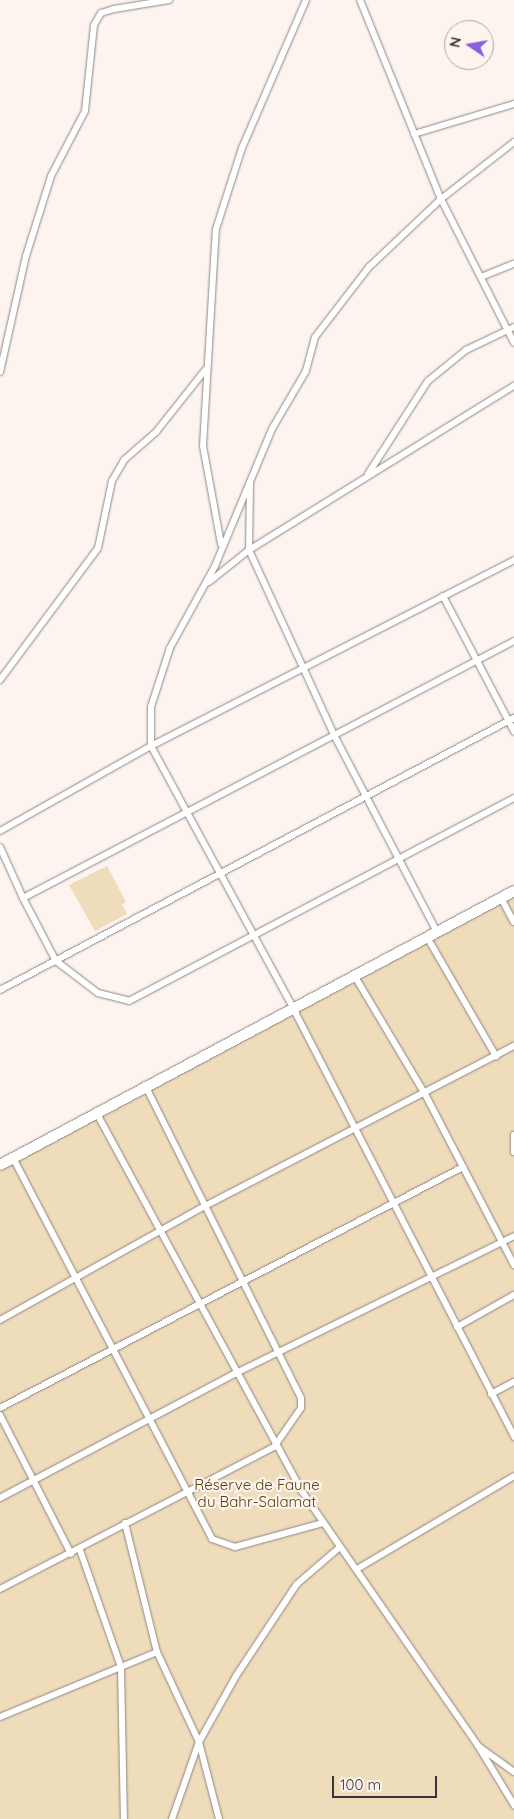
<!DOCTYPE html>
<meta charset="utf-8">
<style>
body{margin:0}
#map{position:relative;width:514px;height:1819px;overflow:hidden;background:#fdf3ef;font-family:Quicksand,sans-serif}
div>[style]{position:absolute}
.green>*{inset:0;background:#eedcba}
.roads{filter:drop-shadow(0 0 1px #8f8683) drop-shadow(0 0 1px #8f8683)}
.minor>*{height:6px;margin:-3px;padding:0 3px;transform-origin:3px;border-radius:3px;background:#fff}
.primary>*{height:10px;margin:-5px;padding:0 5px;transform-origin:5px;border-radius:5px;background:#fff}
span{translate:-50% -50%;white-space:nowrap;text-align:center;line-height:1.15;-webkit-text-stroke:4.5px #fdf3ef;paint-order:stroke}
.park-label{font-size:15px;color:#5c430a}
.north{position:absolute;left:444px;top:20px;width:50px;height:50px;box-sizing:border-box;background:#fdf3ef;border:1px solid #afa7a4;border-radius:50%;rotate:282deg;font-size:14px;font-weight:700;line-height:20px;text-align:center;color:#393533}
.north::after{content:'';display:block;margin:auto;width:18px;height:22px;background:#8961dc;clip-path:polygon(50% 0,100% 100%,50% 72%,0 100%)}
.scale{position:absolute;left:332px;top:1776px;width:105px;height:22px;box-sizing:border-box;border:2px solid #393533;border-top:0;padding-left:6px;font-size:15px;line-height:18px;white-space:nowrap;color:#393533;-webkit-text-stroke:4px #fdf3ef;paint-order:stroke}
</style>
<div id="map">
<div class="green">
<i style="clip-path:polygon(107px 866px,126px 902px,122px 904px,127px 914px,95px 931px,69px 885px)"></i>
<i style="clip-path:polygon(514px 891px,514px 1819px,0 1819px,0 1165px)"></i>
</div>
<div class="roads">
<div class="minor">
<i style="left:360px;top:0;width:215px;rotate:67.9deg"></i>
<i style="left:441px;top:199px;width:161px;rotate:63.1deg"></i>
<i style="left:414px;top:134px;width:104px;rotate:-16.7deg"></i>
<i style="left:514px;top:142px;width:93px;rotate:142deg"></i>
<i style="left:441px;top:199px;width:99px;rotate:136.6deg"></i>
<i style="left:369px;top:267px;width:88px;rotate:127.6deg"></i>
<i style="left:315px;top:337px;width:35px;rotate:105deg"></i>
<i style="left:306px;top:371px;width:67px;rotate:120.4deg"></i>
<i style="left:272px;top:429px;width:148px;rotate:112.6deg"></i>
<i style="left:215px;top:566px;width:94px;rotate:118.8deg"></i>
<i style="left:170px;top:648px;width:62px;rotate:107.9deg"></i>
<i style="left:151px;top:707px;width:39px;rotate:90deg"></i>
<i style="left:151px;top:746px;width:298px;rotate:61.5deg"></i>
<i style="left:293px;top:1008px;width:483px;rotate:62.7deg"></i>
<i style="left:481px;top:277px;width:35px;rotate:-22deg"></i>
<i style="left:0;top:372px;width:119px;rotate:-77.4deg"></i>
<i style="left:26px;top:256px;width:84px;rotate:-72.6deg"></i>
<i style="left:51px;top:176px;width:73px;rotate:-62.4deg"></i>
<i style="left:85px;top:111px;width:86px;rotate:-84deg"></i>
<i style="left:94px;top:25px;width:14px;rotate:-60deg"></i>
<i style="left:101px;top:13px;width:14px;rotate:-17deg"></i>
<i style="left:114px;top:9px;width:56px;rotate:-9.3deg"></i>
<i style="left:368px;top:474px;width:111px;rotate:-57.2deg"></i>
<i style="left:428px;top:381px;width:49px;rotate:-39.2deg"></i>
<i style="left:466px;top:350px;width:53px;rotate:-25.6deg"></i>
<i style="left:250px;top:482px;width:68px;rotate:90.8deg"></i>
<i style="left:249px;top:550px;width:204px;rotate:65.3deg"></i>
<i style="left:334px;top:735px;width:222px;rotate:62.4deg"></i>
<i style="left:221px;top:544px;width:100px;rotate:-100.4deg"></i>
<i style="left:203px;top:446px;width:217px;rotate:-86.6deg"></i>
<i style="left:216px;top:229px;width:85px;rotate:-72.2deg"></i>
<i style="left:242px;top:148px;width:161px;rotate:-66.6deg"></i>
<i style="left:209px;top:582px;width:51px;rotate:-38.7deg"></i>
<i style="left:249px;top:550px;width:312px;rotate:-31.8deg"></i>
<i style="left:443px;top:596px;width:153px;rotate:62.3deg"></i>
<i style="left:0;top:680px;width:164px;rotate:-53.4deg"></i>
<i style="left:98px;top:548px;width:68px;rotate:-78.2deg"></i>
<i style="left:112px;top:481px;width:24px;rotate:-60deg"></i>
<i style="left:124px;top:460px;width:43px;rotate:-41.2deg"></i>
<i style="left:156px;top:432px;width:80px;rotate:-51.6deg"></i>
<i style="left:0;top:831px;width:173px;rotate:-29.4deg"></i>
<i style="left:151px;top:746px;width:408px;rotate:-27.1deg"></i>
<i style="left:0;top:847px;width:56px;rotate:65.7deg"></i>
<i style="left:23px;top:898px;width:554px;rotate:-27.63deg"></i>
<i style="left:23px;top:898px;width:71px;rotate:62.4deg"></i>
<i style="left:56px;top:961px;width:53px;rotate:37.3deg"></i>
<i style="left:98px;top:993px;width:32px;rotate:14deg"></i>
<i style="left:129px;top:1001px;width:435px;rotate:-27.8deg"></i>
<i style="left:501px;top:898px;width:27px;rotate:62deg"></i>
<i style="left:427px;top:937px;width:138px;rotate:59.9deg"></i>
<i style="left:354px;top:975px;width:139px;rotate:59.2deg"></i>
<i style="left:425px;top:1094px;width:193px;rotate:62.5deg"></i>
<i style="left:0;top:990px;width:582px;rotate:-27.89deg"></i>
<i style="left:96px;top:1112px;width:430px;rotate:61.5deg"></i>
<i style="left:301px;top:1490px;width:311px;rotate:55.3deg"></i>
<i style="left:478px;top:1746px;width:44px;rotate:35.8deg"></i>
<i style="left:514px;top:1135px;width:17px;rotate:90deg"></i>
<i style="left:12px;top:1156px;width:432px;rotate:62.4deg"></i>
<i style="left:212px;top:1539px;width:24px;rotate:19deg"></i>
<i style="left:235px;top:1547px;width:91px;rotate:-15.3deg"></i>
<i style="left:0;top:1320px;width:235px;rotate:-29.1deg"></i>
<i style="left:205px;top:1206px;width:348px;rotate:-27.4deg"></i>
<i style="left:457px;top:1327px;width:65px;rotate:-29.3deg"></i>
<i style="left:491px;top:1394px;width:26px;rotate:-28deg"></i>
<i style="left:0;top:1408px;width:522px;rotate:-27.5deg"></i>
<i style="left:0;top:1415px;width:156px;rotate:62.9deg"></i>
<i style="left:0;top:1498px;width:265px;rotate:-27.9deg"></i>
<i style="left:234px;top:1374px;width:312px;rotate:-26.2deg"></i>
<i style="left:125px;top:1523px;width:133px;rotate:76.1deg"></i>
<i style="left:157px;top:1652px;width:99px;rotate:65deg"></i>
<i style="left:199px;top:1742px;width:80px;rotate:75.4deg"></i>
<i style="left:80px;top:1550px;width:124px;rotate:70.7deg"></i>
<i style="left:121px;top:1667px;width:152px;rotate:88.9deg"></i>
<i style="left:357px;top:1569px;width:182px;rotate:-30.6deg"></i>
<i style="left:0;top:1589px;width:309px;rotate:-27.4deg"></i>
<i style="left:274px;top:1447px;width:47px;rotate:-55.3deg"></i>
<i style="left:301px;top:1408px;width:10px;rotate:-90deg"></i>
<i style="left:301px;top:1398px;width:350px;rotate:-116.5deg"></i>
<i style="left:0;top:1717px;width:170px;rotate:-22.5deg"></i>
<i style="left:480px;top:1749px;width:66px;rotate:58.7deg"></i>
<i style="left:172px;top:1819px;width:82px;rotate:-70.7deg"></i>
<i style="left:199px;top:1742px;width:76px;rotate:-60.7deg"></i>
<i style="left:236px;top:1676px;width:110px;rotate:-56.5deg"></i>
<i style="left:297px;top:1584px;width:57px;rotate:-40.7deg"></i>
</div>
<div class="primary">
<i style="left:0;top:1165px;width:582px;rotate:-28.06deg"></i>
</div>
</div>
<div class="park-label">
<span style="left:257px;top:1493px">Réserve de Faune<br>du Bahr-Salamat</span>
</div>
<div class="north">N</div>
<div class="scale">100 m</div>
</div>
